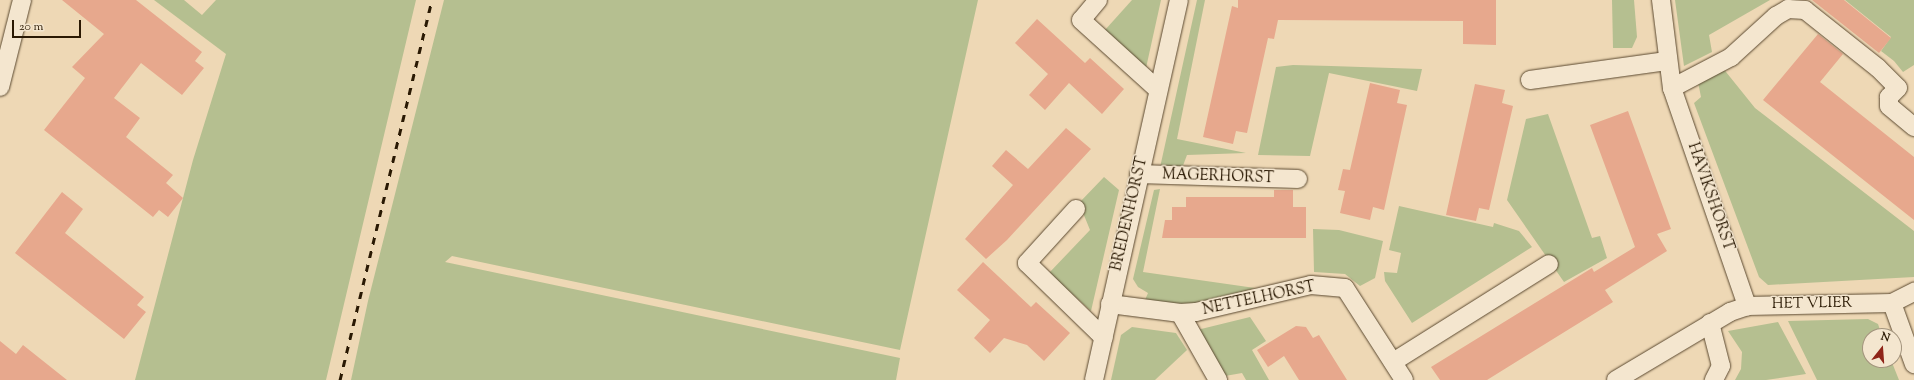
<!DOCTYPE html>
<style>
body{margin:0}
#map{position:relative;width:1914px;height:380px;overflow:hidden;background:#eed8b5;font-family:"Sorts Mill Goudy",serif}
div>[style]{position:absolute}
.green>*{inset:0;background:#b5bf90}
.building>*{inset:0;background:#e7a88d}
.roads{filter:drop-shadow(0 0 1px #5b4930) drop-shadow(0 0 1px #5b4930)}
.street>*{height:18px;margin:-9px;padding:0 9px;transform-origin:9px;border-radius:9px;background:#f4e6cf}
.rail>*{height:3px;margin-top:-1.5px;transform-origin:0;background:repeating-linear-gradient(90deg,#2a1903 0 7px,transparent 0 14px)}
span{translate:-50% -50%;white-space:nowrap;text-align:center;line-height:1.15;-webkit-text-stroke:3px #f4e6cf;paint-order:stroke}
.street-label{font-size:15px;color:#2a1903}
.north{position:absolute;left:1862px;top:328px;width:40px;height:40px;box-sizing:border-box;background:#f4e6cf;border:1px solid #a3947d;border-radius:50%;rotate:17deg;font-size:11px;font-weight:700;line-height:16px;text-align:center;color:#2a1903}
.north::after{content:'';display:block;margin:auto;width:14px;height:18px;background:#8f2418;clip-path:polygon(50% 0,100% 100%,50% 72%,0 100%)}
.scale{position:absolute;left:12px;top:20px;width:69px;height:18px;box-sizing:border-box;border:2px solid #2a1903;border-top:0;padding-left:5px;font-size:12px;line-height:14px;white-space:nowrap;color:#2a1903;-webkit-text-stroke:3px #f4e6cf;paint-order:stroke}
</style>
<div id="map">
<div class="green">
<i style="clip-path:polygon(154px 0,184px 0,202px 15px,216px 0,416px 0,326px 380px,135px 380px,193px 160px,226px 54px)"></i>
<i style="clip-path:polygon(444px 0,978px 0,900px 350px,452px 256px,445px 262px,900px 358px,896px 380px,351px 380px,368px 301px)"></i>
<i style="clip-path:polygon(1132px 0,1161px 0,1146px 68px,1105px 30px)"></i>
<i style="clip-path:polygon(1197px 0,1205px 0,1177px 139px,1246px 153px,1187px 155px,1181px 171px,1159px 172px)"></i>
<i style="clip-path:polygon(1612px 0,1634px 0,1637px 37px,1632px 48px,1613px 48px)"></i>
<i style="clip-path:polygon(1675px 0,1770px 0,1709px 35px,1712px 52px,1684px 66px)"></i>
<i style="clip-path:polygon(1845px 0,1914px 0,1914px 65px,1903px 72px,1894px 61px,1881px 51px,1891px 37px)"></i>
<i style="clip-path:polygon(1293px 65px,1331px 66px,1422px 69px,1417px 91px,1329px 73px,1310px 156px,1258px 155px,1276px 67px)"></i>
<i style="clip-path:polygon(1722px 67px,1755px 108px,1914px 231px,1914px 277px,1768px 285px,1759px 277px,1694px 103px,1701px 97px,1698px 82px)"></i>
<i style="clip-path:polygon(1548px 114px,1592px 238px,1600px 236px,1607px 258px,1564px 282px,1507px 200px,1526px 119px)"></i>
<i style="clip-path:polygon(1104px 177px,1119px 190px,1091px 311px,1049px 273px,1090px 230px,1079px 203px)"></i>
<i style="clip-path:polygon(1160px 189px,1143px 272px,1255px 288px,1225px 297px,1185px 305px,1145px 300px,1148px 293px,1138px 287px,1133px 279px,1154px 190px)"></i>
<i style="clip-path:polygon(1399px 206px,1493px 227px,1494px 223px,1519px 231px,1532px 247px,1412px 323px,1385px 281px,1384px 272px,1397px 273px,1401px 253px,1389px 250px)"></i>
<i style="clip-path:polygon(1313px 229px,1339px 230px,1383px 241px,1375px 278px,1360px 286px,1345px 274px,1314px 272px)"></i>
<i style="clip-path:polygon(1250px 317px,1266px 341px,1252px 350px,1269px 380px,1246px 380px,1242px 373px,1225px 376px,1197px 330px)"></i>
<i style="clip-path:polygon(1868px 319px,1878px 324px,1882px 336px,1870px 336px,1870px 360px,1891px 360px,1899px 380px,1817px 380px,1788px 321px)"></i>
<i style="clip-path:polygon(1778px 322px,1806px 374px,1766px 380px,1735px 380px,1741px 369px,1742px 352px,1728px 331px)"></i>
<i style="clip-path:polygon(1132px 327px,1176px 333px,1187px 350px,1155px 380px,1111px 380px,1121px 335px)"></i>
</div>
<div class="building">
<i style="clip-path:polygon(62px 0,136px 0,202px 52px,195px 61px,204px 68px,182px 95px,141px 63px,114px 98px,140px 118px,126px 137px,173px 175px,166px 183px,183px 198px,168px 217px,159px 210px,153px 217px,44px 130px,85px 78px,72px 67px,104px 34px)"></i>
<i style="clip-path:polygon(1238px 0,1496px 0,1496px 45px,1463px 44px,1463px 21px,1278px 20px,1274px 39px,1268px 38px,1247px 133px,1236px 131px,1233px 144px,1203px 137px,1232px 6px,1238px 8px)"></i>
<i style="clip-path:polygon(1812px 0,1844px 0,1891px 38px,1879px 53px)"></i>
<i style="clip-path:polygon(1037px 19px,1085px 63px,1090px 58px,1124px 89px,1102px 114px,1069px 83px,1045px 110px,1029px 95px,1048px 74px,1015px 43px)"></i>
<i style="clip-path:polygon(1818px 34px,1843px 54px,1820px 82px,1914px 157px,1914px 220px,1763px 100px)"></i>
<i style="clip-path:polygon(1370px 83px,1400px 90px,1397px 103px,1407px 105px,1384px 210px,1373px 207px,1370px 220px,1340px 213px,1345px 191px,1338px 190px,1343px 169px,1350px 170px)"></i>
<i style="clip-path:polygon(1475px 84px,1505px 90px,1502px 103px,1513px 106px,1489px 210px,1479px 208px,1476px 221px,1446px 215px)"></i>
<i style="clip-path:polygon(1628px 111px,1671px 229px,1657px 234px,1667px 251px,1605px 290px,1613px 302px,1487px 380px,1440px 380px,1431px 367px,1592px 268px,1594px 272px,1635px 247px,1590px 125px)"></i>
<i style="clip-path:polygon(1066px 128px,1091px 149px,1007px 240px,986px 259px,965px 239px,1013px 185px,992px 166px,1006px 150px,1028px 169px)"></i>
<i style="clip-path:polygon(1274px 190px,1293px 190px,1293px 207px,1306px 207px,1306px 238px,1162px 238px,1165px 220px,1172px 220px,1172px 207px,1186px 207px,1186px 197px,1274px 197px)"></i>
<i style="clip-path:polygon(62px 192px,83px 209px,65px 233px,144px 297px,137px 305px,146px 312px,124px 339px,15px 253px)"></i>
<i style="clip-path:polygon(983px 262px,1031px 307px,1036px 302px,1070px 333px,1044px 361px,1027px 345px,1004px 338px,990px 353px,974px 338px,990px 320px,957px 290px)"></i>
<i style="clip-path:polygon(1296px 326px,1306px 327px,1313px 338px,1319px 335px,1347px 380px,1299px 380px,1284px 356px,1268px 367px,1257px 350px)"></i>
<i style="clip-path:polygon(0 341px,16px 354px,23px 345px,67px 380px,0 380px)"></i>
</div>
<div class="roads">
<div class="street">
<i style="left:1098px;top:0;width:26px;rotate:130deg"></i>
<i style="left:1081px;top:20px;width:103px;rotate:42.2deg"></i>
<i style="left:1661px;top:0;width:89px;rotate:82.9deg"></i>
<i style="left:1672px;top:88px;width:231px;rotate:71deg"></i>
<i style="left:1530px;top:80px;width:138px;rotate:-7.9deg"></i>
<i style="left:0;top:87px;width:90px;rotate:-75.8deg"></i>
<i style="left:1672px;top:88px;width:67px;rotate:-27.7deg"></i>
<i style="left:1731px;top:57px;width:61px;rotate:-42.3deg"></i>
<i style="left:1776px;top:16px;width:14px;rotate:-30deg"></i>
<i style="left:1788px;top:9px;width:17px;rotate:3deg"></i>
<i style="left:1805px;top:10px;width:93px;rotate:38.5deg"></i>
<i style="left:1878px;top:68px;width:28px;rotate:45deg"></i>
<i style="left:1898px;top:88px;width:13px;rotate:135deg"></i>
<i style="left:1889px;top:97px;width:9px;rotate:90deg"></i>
<i style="left:1889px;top:106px;width:33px;rotate:40deg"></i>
<i style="left:1139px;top:174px;width:159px;rotate:1.8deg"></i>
<i style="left:1076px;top:209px;width:73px;rotate:132.2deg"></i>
<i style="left:1027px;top:263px;width:107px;rotate:44.2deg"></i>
<i style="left:1892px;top:303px;width:65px;rotate:70.2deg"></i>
<i style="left:1110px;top:304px;width:71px;rotate:7.3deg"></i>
<i style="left:1180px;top:313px;width:16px;rotate:-4deg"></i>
<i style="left:1196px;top:312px;width:118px;rotate:-13.2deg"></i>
<i style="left:1311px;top:285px;width:34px;rotate:5deg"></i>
<i style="left:1345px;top:288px;width:109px;rotate:57.3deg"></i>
<i style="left:1180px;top:313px;width:77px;rotate:60.4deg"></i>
<i style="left:1710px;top:323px;width:44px;rotate:75.7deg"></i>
<i style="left:1721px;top:366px;width:16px;rotate:117deg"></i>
<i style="left:1393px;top:362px;width:184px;rotate:-32.1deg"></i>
<i style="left:1094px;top:380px;width:389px;rotate:-77.4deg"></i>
<i style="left:1616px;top:380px;width:133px;rotate:-30.8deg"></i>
<i style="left:1730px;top:312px;width:18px;rotate:-19deg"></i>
<i style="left:1747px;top:306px;width:145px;rotate:-1.2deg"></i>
<i style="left:1892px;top:303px;width:25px;rotate:-27deg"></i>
</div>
</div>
<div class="rail">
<i style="left:340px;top:380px;width:391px;rotate:-76.4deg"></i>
</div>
<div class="street-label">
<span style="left:1218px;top:177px;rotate:2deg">MAGERHORST</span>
<span style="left:1710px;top:197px;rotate:71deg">HAVIKSHORST</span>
<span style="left:1130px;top:214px;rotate:-77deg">BREDENHORST</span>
<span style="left:1259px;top:299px;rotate:-12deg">NETTELHORST</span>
<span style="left:1812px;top:304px;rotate:-1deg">HET VLIER</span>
</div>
<div class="north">N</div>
<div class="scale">20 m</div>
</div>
